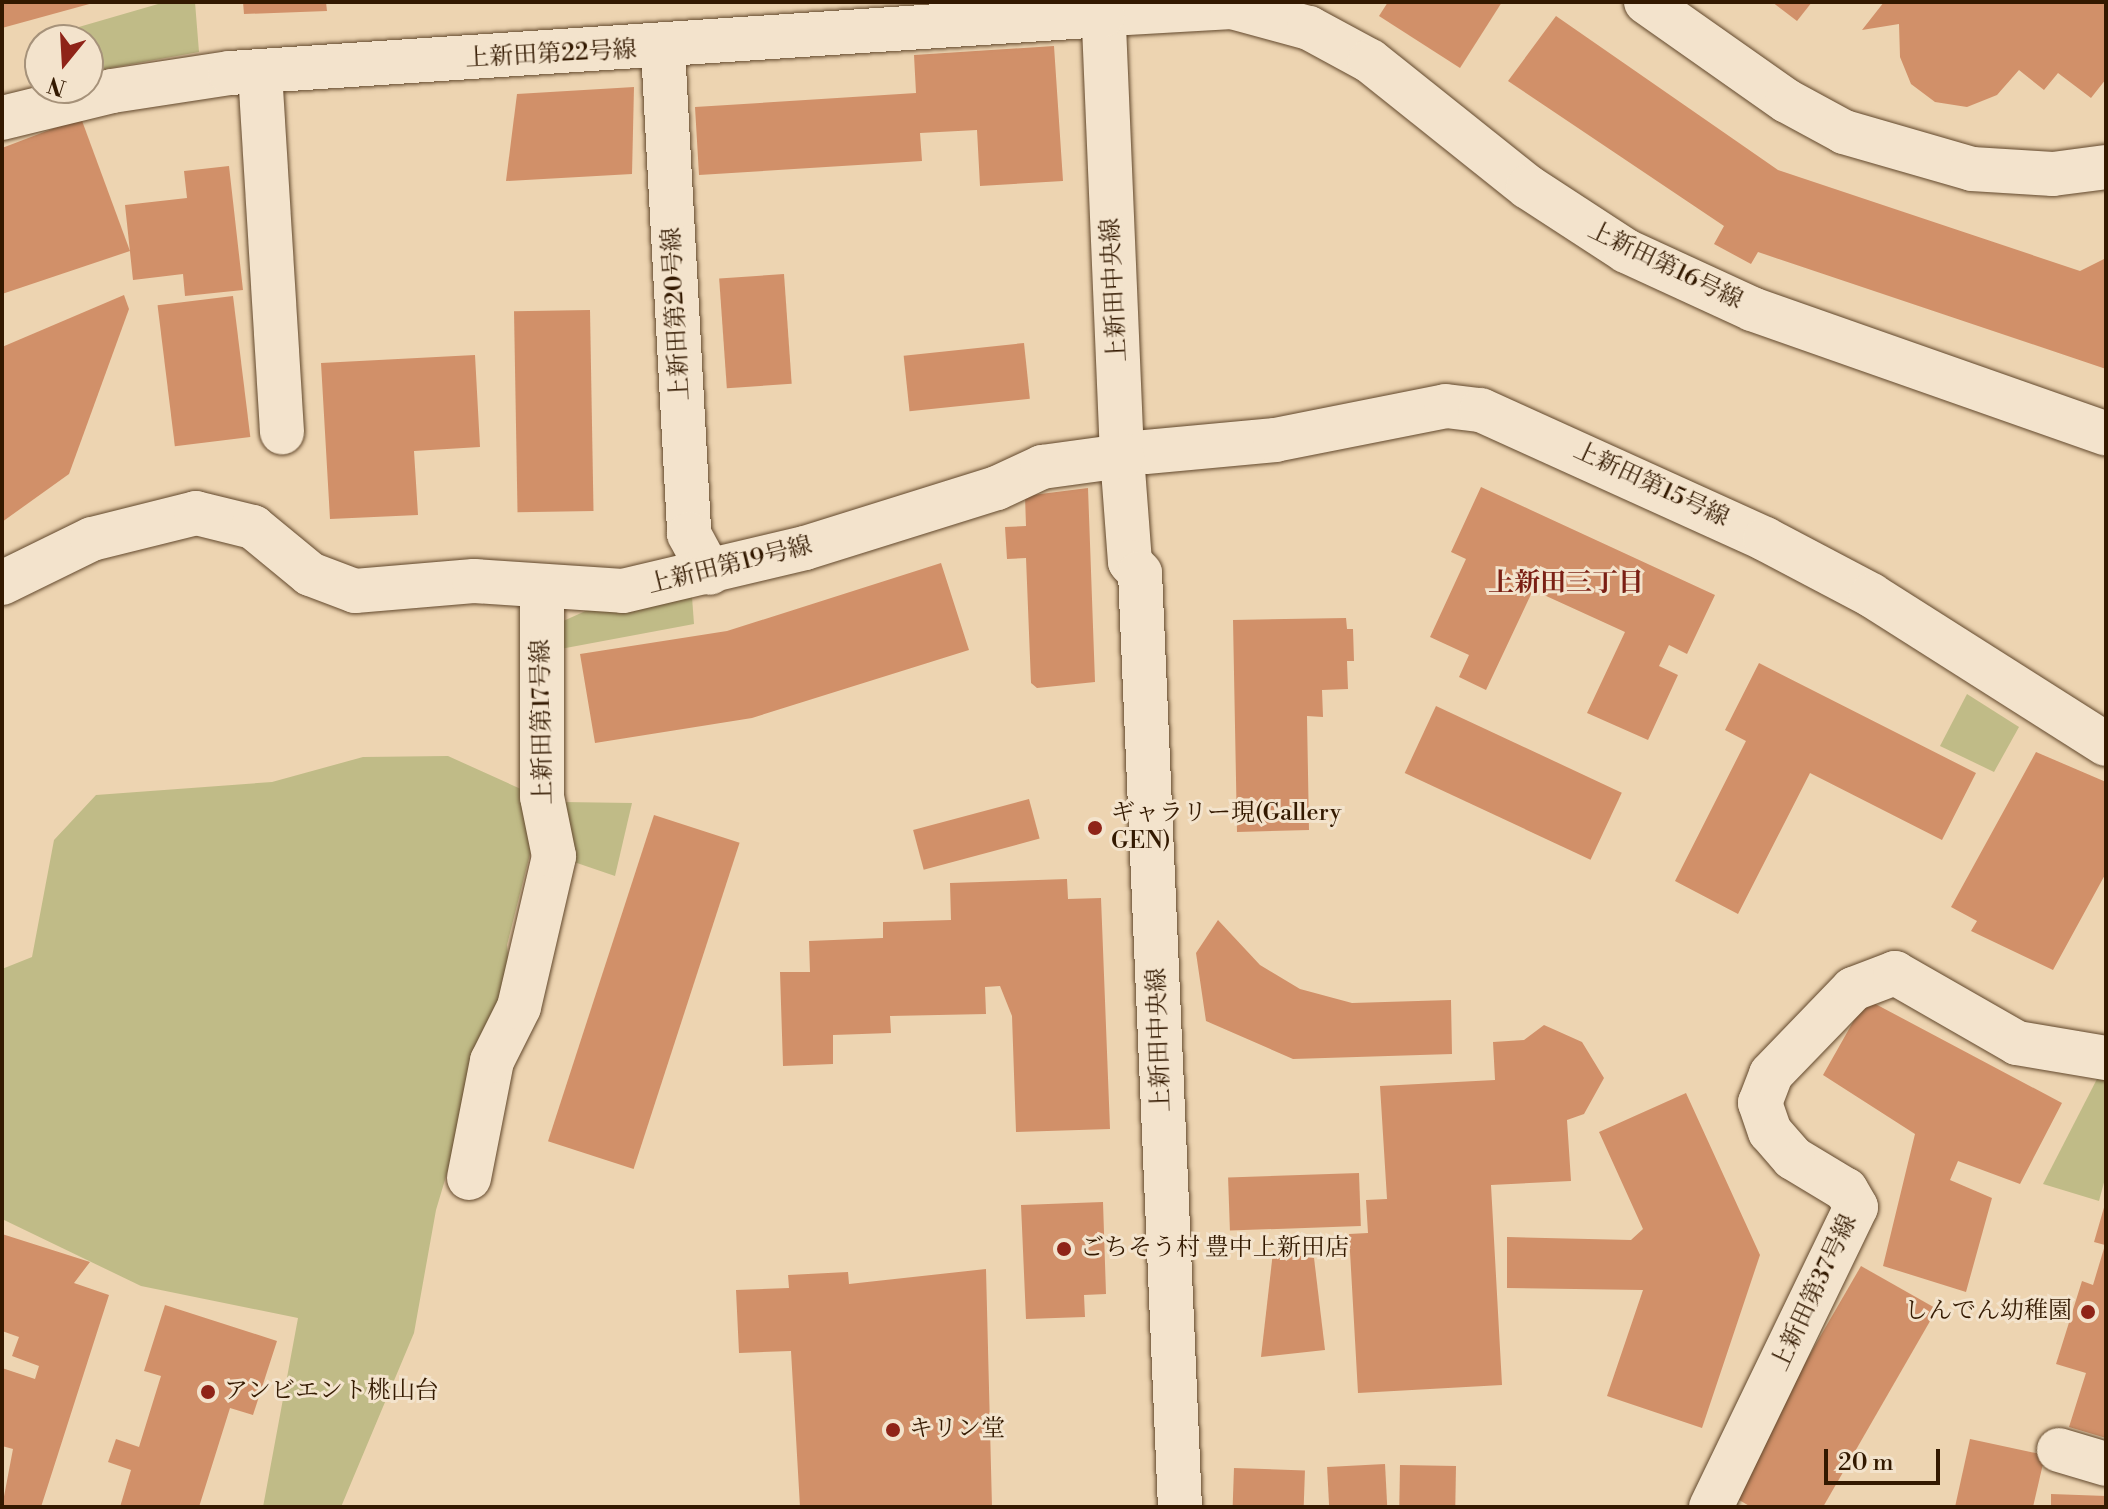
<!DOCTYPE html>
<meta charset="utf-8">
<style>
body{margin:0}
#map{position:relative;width:2108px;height:1509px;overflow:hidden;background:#edd4b1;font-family:"Libre Bodoni","Noto Serif JP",serif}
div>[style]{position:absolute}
.green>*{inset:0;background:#c0bb87}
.building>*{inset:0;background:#d19069;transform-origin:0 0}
.roads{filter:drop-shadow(0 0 2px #62482c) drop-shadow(0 0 2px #62482c)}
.minor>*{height:44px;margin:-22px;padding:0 22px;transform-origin:22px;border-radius:22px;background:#f3e3cc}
.dots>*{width:22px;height:22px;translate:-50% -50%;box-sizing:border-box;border:4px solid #f3e3cc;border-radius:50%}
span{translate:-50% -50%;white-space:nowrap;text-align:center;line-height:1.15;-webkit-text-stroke:6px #f3e3cc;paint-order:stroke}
.street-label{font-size:24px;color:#331900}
.poi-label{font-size:24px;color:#331900}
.left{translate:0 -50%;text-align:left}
.right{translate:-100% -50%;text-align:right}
.neighbourhood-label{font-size:26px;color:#7a1f14;font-weight:700}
.frame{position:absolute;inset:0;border:4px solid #331900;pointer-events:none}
.north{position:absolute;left:24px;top:24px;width:80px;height:80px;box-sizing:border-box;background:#f3e3cc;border:2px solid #a6927a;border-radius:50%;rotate:198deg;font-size:22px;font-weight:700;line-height:32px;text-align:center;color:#331900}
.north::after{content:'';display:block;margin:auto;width:28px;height:36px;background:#8f2418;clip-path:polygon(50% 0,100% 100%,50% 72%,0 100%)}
.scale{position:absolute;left:1824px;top:1449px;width:116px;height:36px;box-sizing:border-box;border:4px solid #331900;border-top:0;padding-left:10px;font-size:24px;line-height:28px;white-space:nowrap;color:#331900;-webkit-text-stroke:6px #f3e3cc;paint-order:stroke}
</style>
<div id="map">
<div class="green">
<i style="clip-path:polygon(165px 2px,195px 2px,199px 52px,88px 72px,88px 40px,68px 40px,65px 31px)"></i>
<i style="clip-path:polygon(692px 597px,694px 624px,555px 650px,561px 622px,590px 609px)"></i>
<i style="clip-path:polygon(1967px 694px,2019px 727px,1994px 772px,1940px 746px)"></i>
<i style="clip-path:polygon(448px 756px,523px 790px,531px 850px,507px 945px,509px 965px,436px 1210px,414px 1333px,341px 1507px,263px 1507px,298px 1318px,141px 1286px,2px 1219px,2px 969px,32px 957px,54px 840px,96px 795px,272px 782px,363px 757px)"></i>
<i style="clip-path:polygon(563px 802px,632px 803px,615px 876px,574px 862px)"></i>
<i style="clip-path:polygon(2098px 1077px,2106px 1077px,2106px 1175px,2099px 1201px,2043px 1184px)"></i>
</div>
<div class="building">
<i style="clip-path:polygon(2px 2px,92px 2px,93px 3px,2px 28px)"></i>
<i style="clip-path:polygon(243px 2px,326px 2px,327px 11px,244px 14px)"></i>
<i style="clip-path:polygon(1388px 2px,1502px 2px,1460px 68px,1379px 16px)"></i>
<i style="clip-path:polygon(1772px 2px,1812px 2px,1797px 21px)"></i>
<i style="clip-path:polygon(1884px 2px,2106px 2px,2106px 79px,2091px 98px,2058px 73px,2044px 90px,2019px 70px,1997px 95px,1967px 107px,1935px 102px,1911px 84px,1900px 57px,1899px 24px,1862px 30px)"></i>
<i style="clip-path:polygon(1556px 16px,1778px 170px,2080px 271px,2106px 258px,2106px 369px,1758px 252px,1751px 264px,1714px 244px,1724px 226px,1508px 81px)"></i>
<i style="clip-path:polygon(1054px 46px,1063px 181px,980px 186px,977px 130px,920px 133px,922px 161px,699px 175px,695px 107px,916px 93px,914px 55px)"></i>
<i style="clip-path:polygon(634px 87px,632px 174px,506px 181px,517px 94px)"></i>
<i style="clip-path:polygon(81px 118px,130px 251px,2px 294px,2px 148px)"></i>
<i style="clip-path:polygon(229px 166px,243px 290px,185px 296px,183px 274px,133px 280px,125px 205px,187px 198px,184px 171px)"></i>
<i style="left:784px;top:274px;width:110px;height:65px;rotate:86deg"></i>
<i style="clip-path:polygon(124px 295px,129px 309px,69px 474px,2px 522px,2px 347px)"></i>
<i style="left:233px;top:296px;width:142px;height:76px;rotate:83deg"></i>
<i style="left:590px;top:310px;width:201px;height:76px;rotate:89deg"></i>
<i style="left:1024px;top:343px;width:56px;height:121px;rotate:84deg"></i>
<i style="clip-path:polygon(475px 355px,480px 447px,414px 451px,418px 515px,330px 519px,321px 363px)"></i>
<i style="clip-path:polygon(1481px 487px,1715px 595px,1687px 654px,1669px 645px,1659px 666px,1678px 675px,1648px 740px,1587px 713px,1625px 632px,1533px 590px,1486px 690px,1459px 677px,1469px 655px,1430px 637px,1466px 559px,1451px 552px)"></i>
<i style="clip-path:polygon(1088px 488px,1095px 682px,1037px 688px,1031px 683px,1026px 558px,1007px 559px,1005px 527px,1026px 526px,1025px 496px)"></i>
<i style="clip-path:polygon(941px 563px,969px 650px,752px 718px,595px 743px,580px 654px,727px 631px)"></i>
<i style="clip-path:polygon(1346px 618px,1347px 629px,1353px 629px,1354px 661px,1347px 661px,1348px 689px,1322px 690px,1323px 717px,1307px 716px,1309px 830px,1237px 832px,1233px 620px)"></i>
<i style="clip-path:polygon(1759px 663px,1976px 773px,1942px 840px,1810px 773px,1738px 914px,1675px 881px,1746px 741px,1725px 730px)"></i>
<i style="left:1436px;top:706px;width:205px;height:74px;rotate:25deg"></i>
<i style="clip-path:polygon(2036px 752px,2106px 782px,2106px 873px,2053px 970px,1971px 931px,1977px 921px,1951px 907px)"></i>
<i style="left:1029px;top:799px;width:41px;height:120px;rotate:75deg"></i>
<i style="left:654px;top:815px;width:90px;height:343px;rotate:18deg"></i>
<i style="clip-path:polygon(1067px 879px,1068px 899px,1101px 898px,1110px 1129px,1016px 1132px,1012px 1016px,1000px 986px,985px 987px,986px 1014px,890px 1016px,891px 1033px,833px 1035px,833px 1064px,783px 1066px,780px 972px,810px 972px,809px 941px,883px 938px,883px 922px,951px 920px,950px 883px)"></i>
<i style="clip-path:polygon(1218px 920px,1260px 965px,1300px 989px,1352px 1003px,1451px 1000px,1452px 1054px,1293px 1059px,1206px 1021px,1196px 953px)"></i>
<i style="clip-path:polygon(1866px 999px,2062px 1103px,2020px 1184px,1958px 1161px,1950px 1180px,1992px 1198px,1966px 1292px,1883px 1266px,1915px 1134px,1823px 1075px)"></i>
<i style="clip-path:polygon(1544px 1025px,1582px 1042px,1604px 1078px,1584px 1114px,1567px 1120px,1571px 1181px,1491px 1185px,1502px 1385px,1358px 1393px,1349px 1234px,1368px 1233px,1366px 1200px,1387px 1199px,1380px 1086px,1495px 1080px,1493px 1042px,1524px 1040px)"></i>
<i style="clip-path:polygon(1686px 1093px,1760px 1255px,1702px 1428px,1607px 1396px,1643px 1290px,1507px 1288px,1507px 1237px,1631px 1240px,1643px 1229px,1599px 1132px)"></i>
<i style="left:1359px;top:1173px;width:53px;height:131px;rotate:88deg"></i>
<i style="clip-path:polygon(1103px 1202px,1106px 1294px,1084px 1295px,1085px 1317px,1026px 1319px,1021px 1205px)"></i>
<i style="clip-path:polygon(2105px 1204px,2106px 1204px,2106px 1438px,2069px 1427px,2086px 1373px,2056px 1364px,2082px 1281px,2093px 1285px,2105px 1245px,2094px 1242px)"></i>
<i style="clip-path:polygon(2px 1234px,90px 1262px,74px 1283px,109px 1295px,41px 1507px,2px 1507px,13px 1449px,2px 1446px,2px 1368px,35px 1379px,39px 1366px,12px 1356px,19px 1337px,2px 1331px)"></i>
<i style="clip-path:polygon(1273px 1252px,1314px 1258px,1325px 1350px,1261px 1357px)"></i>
<i style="clip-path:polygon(1861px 1266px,1937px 1309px,1823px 1507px,1751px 1507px,1729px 1494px)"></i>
<i style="clip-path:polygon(986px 1269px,992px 1507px,800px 1507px,791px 1351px,739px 1353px,736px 1290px,789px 1288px,788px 1275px,848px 1272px,849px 1284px)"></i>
<i style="clip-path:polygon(165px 1305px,277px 1341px,253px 1415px,230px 1408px,199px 1507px,120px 1507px,131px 1470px,108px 1462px,116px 1439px,139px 1447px,161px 1376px,144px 1371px)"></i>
<i style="clip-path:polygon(1970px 1439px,2045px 1455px,2033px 1507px,1955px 1507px)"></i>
<i style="left:1385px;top:1464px;width:43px;height:58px;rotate:87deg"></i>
<i style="left:1400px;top:1465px;width:56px;height:42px;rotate:1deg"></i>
<i style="left:1234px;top:1468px;width:71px;height:39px;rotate:2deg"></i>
<i style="clip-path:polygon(2051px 1494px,2106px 1496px,2106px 1507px,2051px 1507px)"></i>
</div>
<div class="roads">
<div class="minor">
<i style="left:1103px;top:2px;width:454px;rotate:87.6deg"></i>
<i style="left:1122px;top:456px;width:106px;rotate:85.7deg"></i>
<i style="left:1130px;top:562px;width:15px;rotate:48deg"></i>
<i style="left:1140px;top:573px;width:935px;rotate:87.55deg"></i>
<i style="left:1646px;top:2px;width:172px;rotate:35.1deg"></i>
<i style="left:1787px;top:101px;width:65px;rotate:28.5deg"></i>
<i style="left:1844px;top:132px;width:133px;rotate:16.1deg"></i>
<i style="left:1972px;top:169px;width:81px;rotate:3.5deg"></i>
<i style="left:2053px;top:174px;width:53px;rotate:-7.5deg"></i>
<i style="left:1127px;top:13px;width:105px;rotate:-3.3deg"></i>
<i style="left:1232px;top:7px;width:80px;rotate:15.3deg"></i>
<i style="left:1309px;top:28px;width:69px;rotate:28.4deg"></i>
<i style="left:1370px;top:61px;width:202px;rotate:38.6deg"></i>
<i style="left:1528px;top:187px;width:117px;rotate:33.1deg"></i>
<i style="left:1626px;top:251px;width:139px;rotate:24.7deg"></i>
<i style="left:1752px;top:309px;width:375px;rotate:19.4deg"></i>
<i style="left:663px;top:49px;width:486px;rotate:86.9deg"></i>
<i style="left:689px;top:534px;width:44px;rotate:61.7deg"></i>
<i style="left:260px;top:72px;width:361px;rotate:86.5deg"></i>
<i style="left:2px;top:118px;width:113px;rotate:-13.8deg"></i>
<i style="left:112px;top:91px;width:119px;rotate:-8.7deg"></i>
<i style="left:230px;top:73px;width:875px;rotate:-3.8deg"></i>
<i style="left:1146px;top:452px;width:130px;rotate:-5.3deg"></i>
<i style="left:1275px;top:440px;width:174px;rotate:-11.2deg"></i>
<i style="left:1446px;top:406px;width:35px;rotate:7deg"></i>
<i style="left:1481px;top:410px;width:312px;rotate:24.4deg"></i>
<i style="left:1765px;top:539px;width:120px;rotate:27.8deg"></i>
<i style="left:1871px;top:595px;width:278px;rotate:32.4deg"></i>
<i style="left:2px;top:583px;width:100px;rotate:-26.1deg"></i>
<i style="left:92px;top:539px;width:107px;rotate:-14deg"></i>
<i style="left:196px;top:513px;width:59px;rotate:13.8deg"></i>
<i style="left:253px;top:527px;width:74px;rotate:39.5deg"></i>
<i style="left:310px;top:574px;width:48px;rotate:20.7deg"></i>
<i style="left:355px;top:591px;width:119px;rotate:-4.8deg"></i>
<i style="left:474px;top:581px;width:149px;rotate:3.8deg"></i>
<i style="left:623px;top:591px;width:187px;rotate:-13.3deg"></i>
<i style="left:805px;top:548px;width:201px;rotate:-17.4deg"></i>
<i style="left:997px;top:488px;width:50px;rotate:-25deg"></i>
<i style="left:1042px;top:467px;width:81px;rotate:-7.8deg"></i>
<i style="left:469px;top:1178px;width:119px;rotate:-78.9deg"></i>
<i style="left:492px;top:1061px;width:60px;rotate:-63.4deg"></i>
<i style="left:519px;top:1007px;width:155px;rotate:-76.9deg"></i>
<i style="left:554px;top:856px;width:60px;rotate:-101.5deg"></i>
<i style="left:542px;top:797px;width:209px;rotate:-90deg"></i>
<i style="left:2059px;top:1450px;width:49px;rotate:16.6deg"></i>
<i style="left:1711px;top:1507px;width:333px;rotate:-64.2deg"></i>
<i style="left:1856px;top:1207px;width:20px;rotate:-120deg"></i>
<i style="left:1846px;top:1190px;width:62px;rotate:-148.9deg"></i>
<i style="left:1793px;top:1158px;width:35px;rotate:-131deg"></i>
<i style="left:1770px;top:1132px;width:31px;rotate:-109deg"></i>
<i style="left:1760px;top:1103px;width:31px;rotate:-69deg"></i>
<i style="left:1771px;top:1074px;width:118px;rotate:-46deg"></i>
<i style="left:1853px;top:989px;width:45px;rotate:-20.9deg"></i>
<i style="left:1895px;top:973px;width:141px;rotate:29.8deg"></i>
<i style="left:2017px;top:1043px;width:90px;rotate:9.6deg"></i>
</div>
</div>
<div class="dots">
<i style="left:1095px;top:828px;background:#8f2418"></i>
<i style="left:1064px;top:1249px;background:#8f2418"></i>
<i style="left:2088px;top:1312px;background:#8f2418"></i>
<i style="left:208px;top:1392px;background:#8f2418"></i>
<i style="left:893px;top:1430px;background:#8f2418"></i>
</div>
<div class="street-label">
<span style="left:551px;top:55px;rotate:-3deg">上新田第22号線</span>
<span style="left:1665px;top:266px;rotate:26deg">上新田第16号線</span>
<span style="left:1115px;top:290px;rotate:-93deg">上新田中央線</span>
<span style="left:677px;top:314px;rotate:-93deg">上新田第20号線</span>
<span style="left:1651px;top:485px;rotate:25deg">上新田第15号線</span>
<span style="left:730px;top:566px;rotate:-14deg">上新田第19号線</span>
<span style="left:543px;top:722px;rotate:-91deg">上新田第17号線</span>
<span style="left:1160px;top:1040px;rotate:-92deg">上新田中央線</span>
<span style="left:1815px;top:1293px;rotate:-65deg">上新田第37号線</span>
</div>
<div class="poi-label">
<span class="left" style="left:1111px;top:828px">ギャラリー現(Gallery<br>GEN)</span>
<span class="left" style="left:1080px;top:1249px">ごちそう村 豊中上新田店</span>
<span class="right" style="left:2072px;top:1312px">しんでん幼稚園</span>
<span class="left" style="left:224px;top:1392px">アンビエント桃山台</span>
<span class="left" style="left:909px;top:1430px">キリン堂</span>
</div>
<div class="neighbourhood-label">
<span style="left:1566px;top:584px">上新田三丁目</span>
</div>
<div class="frame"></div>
<div class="north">N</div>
<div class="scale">20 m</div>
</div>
